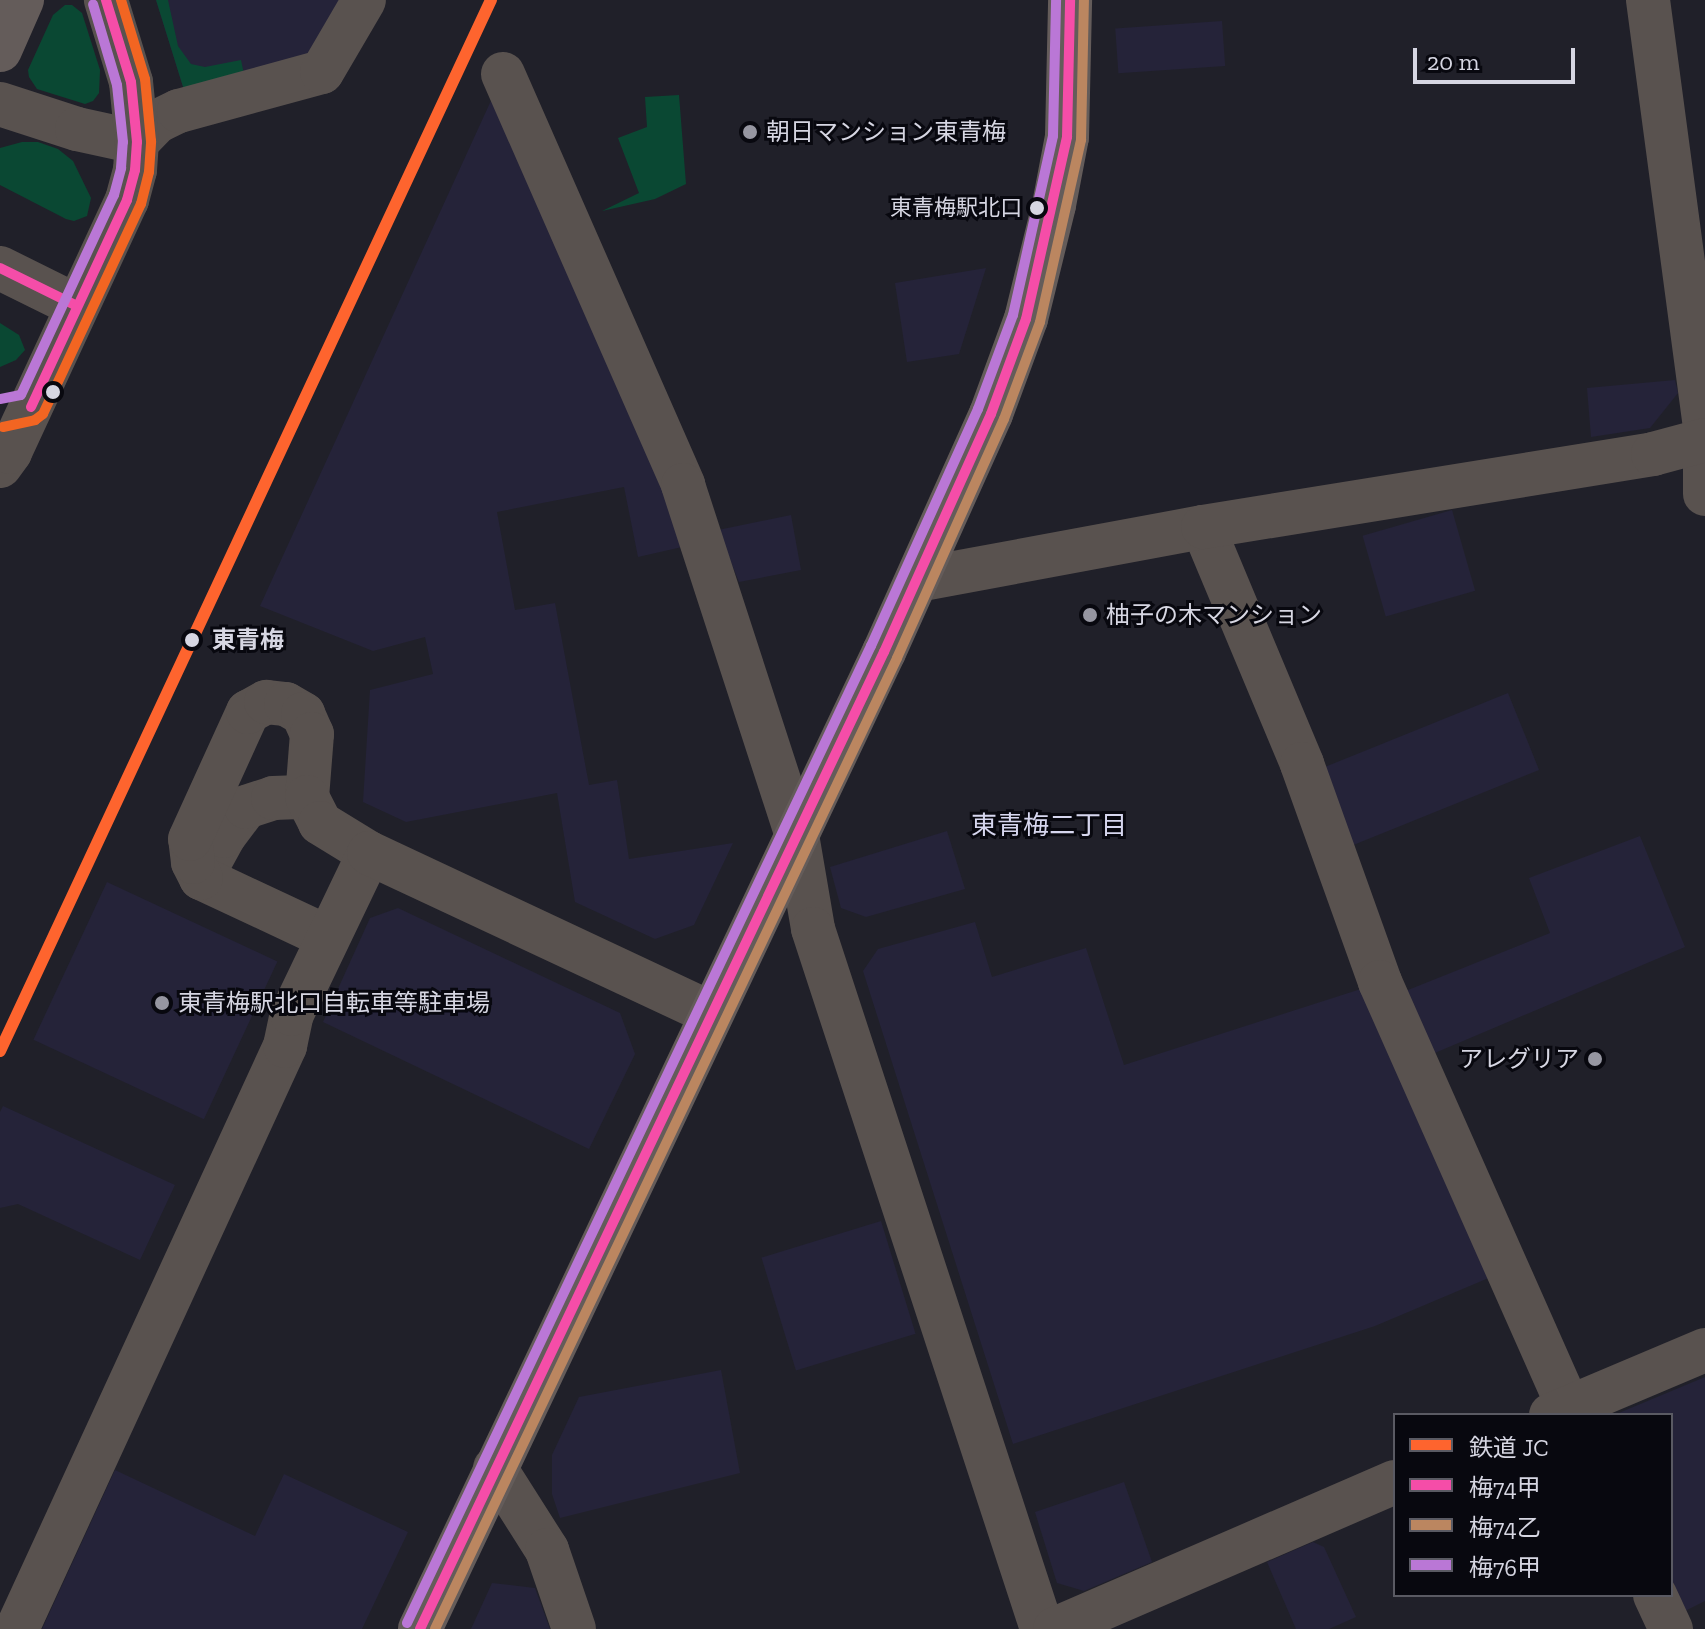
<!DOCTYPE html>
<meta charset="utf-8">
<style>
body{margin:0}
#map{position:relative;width:1705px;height:1629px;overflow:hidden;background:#202029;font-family:"Zilla Slab","Noto Sans JP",serif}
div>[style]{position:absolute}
.built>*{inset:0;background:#252339;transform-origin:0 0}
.green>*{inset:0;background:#0a4833}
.street>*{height:44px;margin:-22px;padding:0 22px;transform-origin:22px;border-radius:22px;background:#59524f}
.primary>*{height:44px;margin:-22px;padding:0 22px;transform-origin:22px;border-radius:22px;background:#645c5a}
.bus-1>*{height:10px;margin:-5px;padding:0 5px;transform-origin:5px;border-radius:5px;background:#f54da8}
.bus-2>*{height:10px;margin:-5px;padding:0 5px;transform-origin:5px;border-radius:5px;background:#bb8660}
.bus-3>*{height:10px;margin:-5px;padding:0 5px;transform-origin:5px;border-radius:5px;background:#ba77d6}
.bus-4>*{height:10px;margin:-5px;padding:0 5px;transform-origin:5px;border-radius:5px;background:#f26522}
.rail-1>*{height:12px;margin:-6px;padding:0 6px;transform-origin:6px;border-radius:6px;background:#fe642e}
.dots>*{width:22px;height:22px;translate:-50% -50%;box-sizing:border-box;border:4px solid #08080f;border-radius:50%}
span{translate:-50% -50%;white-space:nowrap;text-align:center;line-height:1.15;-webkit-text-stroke:6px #08080f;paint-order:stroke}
.bus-label{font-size:22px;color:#d6d6e2}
.right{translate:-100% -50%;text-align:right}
.poi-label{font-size:24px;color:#d6d6e2}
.left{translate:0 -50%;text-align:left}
.stop-label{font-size:24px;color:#d6d6e2;font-weight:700}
.neighbourhood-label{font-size:26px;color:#d6d6ee}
.legend{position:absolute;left:1393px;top:1413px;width:280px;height:184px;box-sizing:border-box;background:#08080f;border:2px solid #5a5a63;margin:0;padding:10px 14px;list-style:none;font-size:24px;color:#d6d6e2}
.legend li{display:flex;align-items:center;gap:16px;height:40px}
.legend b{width:40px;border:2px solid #5a5a63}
.scale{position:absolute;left:1413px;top:48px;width:162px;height:36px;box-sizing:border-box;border:4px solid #d6d6e2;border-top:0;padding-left:10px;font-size:24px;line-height:28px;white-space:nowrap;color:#d6d6e2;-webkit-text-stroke:6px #08080f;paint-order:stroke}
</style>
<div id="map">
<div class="built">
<i style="clip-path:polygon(156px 0,343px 0,309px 57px,184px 90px)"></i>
<i style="left:1222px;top:21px;width:45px;height:107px;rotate:86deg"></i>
<i style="clip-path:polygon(494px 94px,666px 487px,682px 547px,638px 557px,624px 487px,497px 512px,515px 610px,555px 603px,589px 785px,617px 780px,629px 859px,733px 843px,694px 925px,655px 939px,575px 902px,557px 793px,406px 822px,363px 802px,370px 690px,433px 674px,425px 637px,373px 651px,260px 606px)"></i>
<i style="clip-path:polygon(986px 268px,959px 354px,907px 362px,895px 283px)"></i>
<i style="clip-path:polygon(1675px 380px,1678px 393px,1650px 428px,1591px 437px,1587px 388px)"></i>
<i style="left:1452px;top:510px;width:84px;height:93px;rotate:74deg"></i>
<i style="clip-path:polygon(791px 515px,801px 570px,739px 582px,718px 530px)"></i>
<i style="left:1508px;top:693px;width:83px;height:201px;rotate:68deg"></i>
<i style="clip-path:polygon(947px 831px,965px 889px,866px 917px,841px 908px,830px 867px)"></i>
<i style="clip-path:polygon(1640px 836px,1685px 947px,1430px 1055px,1403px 992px,1550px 933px,1529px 878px)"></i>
<i style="left:107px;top:882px;width:188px;height:174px;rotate:25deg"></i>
<i style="clip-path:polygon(398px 908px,620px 1013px,635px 1054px,589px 1149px,323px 1022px,370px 918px)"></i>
<i style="clip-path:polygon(975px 922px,992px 977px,1086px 948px,1124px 1065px,1364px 988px,1491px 1277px,1375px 1326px,1013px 1444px,863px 971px,878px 949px)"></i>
<i style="clip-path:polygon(3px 1106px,175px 1185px,140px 1260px,18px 1204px,0 1208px,0 1112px)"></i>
<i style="left:881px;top:1221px;width:118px;height:125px;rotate:73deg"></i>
<i style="clip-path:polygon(721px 1370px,740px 1473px,560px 1518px,552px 1494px,552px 1455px,579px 1397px)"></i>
<i style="clip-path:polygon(1705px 1377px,1705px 1601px,1681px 1613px,1671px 1592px,1671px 1415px,1614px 1415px)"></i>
<i style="clip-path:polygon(115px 1470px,255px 1536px,284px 1474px,408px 1532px,362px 1629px,42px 1629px)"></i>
<i style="clip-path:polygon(1124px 1482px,1152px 1562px,1084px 1591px,1057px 1583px,1035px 1512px)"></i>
<i style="clip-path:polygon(1313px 1542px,1324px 1547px,1356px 1617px,1329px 1629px,1296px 1629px,1267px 1562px)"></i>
<i style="clip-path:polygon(492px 1583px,535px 1588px,550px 1629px,471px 1629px)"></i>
</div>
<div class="green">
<i style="clip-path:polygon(156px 0,168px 0,178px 46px,191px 64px,205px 67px,241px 60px,244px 74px,184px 90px)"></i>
<i style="clip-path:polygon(65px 5px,72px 5px,82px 13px,100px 70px,99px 93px,93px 101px,85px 104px,37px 89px,29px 77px,28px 70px,53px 15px)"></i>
<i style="clip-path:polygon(679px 95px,686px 184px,655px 199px,602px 211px,639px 193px,618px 138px,647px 127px,645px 97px)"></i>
<i style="clip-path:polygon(22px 142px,38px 142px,58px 149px,73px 161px,91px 198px,87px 216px,74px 221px,66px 219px,0 185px,0 148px)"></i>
<i style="clip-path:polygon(0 323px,19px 335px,25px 350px,16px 360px,0 367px)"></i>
</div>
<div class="street">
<i style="left:1648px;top:0;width:429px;rotate:82.4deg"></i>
<i style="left:503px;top:74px;width:449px;rotate:66.3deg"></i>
<i style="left:683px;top:485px;width:368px;rotate:72deg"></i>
<i style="left:797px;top:835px;width:95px;rotate:80.3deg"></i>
<i style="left:813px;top:929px;width:737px;rotate:71.88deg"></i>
<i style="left:0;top:104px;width:81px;rotate:18deg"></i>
<i style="left:77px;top:129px;width:61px;rotate:12.2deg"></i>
<i style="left:137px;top:142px;width:28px;rotate:-46deg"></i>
<i style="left:156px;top:122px;width:25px;rotate:-26deg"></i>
<i style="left:179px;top:111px;width:148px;rotate:-15.3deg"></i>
<i style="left:322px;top:72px;width:83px;rotate:-59.7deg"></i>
<i style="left:0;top:268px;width:86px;rotate:26.3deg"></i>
<i style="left:0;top:466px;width:17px;rotate:-54deg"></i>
<i style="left:10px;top:452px;width:278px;rotate:-65.1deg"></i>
<i style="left:127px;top:200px;width:31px;rotate:-75deg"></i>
<i style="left:135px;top:170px;width:28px;rotate:-86deg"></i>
<i style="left:137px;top:142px;width:60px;rotate:-95.7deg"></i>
<i style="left:131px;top:82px;width:86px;rotate:-107deg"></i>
<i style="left:1705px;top:467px;width:27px;rotate:90deg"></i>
<i style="left:1203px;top:527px;width:257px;rotate:67.3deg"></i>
<i style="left:1302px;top:764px;width:232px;rotate:70.3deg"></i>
<i style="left:1380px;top:982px;width:474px;rotate:66.1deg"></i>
<i style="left:917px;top:580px;width:291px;rotate:-10.5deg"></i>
<i style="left:1203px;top:527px;width:456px;rotate:-9.2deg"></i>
<i style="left:1653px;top:454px;width:54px;rotate:-15.1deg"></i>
<i style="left:201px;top:878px;width:48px;rotate:-61.3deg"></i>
<i style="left:224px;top:836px;width:36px;rotate:-53deg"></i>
<i style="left:246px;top:807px;width:28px;rotate:-18deg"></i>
<i style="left:273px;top:798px;width:34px;rotate:-2deg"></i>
<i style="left:327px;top:937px;width:139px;rotate:-154.9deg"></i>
<i style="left:201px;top:878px;width:18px;rotate:-117deg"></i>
<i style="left:193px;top:862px;width:23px;rotate:-97deg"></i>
<i style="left:190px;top:839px;width:140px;rotate:-65.5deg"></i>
<i style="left:248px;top:712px;width:21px;rotate:-29deg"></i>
<i style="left:266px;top:702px;width:20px;rotate:6deg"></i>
<i style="left:286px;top:704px;width:20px;rotate:30deg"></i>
<i style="left:303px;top:714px;width:22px;rotate:66deg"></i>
<i style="left:312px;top:734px;width:63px;rotate:94.5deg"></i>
<i style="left:307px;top:797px;width:29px;rotate:63deg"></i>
<i style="left:320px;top:823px;width:57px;rotate:31.5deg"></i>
<i style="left:1551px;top:1415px;width:167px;rotate:-22.9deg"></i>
<i style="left:495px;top:1468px;width:97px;rotate:57.6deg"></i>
<i style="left:547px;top:1550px;width:83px;rotate:71.1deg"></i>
<i style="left:1655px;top:1595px;width:38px;rotate:65deg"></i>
<i style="left:17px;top:1629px;width:642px;rotate:-65.31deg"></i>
<i style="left:285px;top:1046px;width:33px;rotate:-78deg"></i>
<i style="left:292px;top:1014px;width:178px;rotate:-64.4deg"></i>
<i style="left:369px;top:853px;width:378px;rotate:25.1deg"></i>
<i style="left:1055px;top:1629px;width:370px;rotate:-23.4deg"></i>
</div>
<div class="primary">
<i style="left:0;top:50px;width:55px;rotate:-66.3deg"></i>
<i style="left:420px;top:1629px;width:1082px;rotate:-64.6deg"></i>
<i style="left:884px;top:652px;width:261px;rotate:-65.8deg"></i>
<i style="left:991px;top:414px;width:101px;rotate:-69.8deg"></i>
<i style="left:1026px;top:319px;width:117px;rotate:-76.2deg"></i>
<i style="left:1054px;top:205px;width:69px;rotate:-79.2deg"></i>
<i style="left:1067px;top:137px;width:137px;rotate:-88.7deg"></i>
</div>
<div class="bus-1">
<i style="left:0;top:268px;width:86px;rotate:26.3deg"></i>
<i style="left:31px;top:407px;width:228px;rotate:-65.1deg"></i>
<i style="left:127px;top:200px;width:31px;rotate:-75deg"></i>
<i style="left:135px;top:170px;width:28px;rotate:-86deg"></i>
<i style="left:137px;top:142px;width:60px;rotate:-95.7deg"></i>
<i style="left:131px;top:82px;width:86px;rotate:-107deg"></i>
<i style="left:420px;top:1629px;width:1082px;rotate:-64.6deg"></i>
<i style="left:884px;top:652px;width:261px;rotate:-65.8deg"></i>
<i style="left:991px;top:414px;width:101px;rotate:-69.8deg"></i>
<i style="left:1026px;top:319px;width:187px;rotate:-77.3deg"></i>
<i style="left:1067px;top:137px;width:137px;rotate:-88.7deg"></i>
</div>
<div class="bus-2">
<i style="left:435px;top:1629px;width:1075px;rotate:-64.55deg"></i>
<i style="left:897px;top:658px;width:262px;rotate:-65.9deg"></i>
<i style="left:1004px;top:419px;width:103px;rotate:-69.6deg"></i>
<i style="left:1040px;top:322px;width:187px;rotate:-77.3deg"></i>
<i style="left:1081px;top:140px;width:140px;rotate:-88.8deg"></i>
</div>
<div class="bus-3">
<i style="left:0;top:399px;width:21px;rotate:-11deg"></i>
<i style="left:21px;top:395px;width:221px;rotate:-65.1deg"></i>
<i style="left:114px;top:195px;width:28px;rotate:-75deg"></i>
<i style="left:121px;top:168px;width:26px;rotate:-86deg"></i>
<i style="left:123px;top:142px;width:57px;rotate:-96deg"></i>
<i style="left:117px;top:85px;width:84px;rotate:-106.5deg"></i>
<i style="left:407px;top:1623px;width:1082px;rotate:-64.6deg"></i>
<i style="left:871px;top:646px;width:260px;rotate:-65.7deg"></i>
<i style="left:978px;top:409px;width:100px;rotate:-69.6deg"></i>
<i style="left:1013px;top:315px;width:183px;rotate:-77.4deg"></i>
<i style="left:1053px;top:136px;width:136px;rotate:-88.7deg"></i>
</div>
<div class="bus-4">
<i style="left:3px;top:427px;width:33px;rotate:-12deg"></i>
<i style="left:35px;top:420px;width:10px;rotate:-37deg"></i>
<i style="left:43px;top:414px;width:232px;rotate:-65deg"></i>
<i style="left:141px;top:204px;width:33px;rotate:-76deg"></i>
<i style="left:149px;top:172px;width:31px;rotate:-86deg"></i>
<i style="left:151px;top:141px;width:62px;rotate:-95.5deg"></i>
<i style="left:145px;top:79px;width:83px;rotate:-106.9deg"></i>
</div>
<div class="rail-1">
<i style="left:0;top:1051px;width:1160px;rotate:-64.96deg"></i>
</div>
<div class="dots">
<i style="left:750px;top:132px;background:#9696a1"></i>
<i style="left:1037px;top:208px;background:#d6d6e2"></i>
<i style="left:53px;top:392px;background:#d6d6e2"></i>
<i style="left:1090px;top:615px;background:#9696a1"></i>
<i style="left:192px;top:640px;background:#d6d6e2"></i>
<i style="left:162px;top:1003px;background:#9696a1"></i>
<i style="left:1595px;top:1059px;background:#9696a1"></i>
</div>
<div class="bus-label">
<span class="right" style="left:1022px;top:208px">東青梅駅北口</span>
</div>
<div class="poi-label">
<span class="left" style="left:766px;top:132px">朝日マンション東青梅</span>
<span class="left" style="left:1106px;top:615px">柚子の木マンション</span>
<span class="left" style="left:178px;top:1003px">東青梅駅北口自転車等駐車場</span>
<span class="right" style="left:1579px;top:1059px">アレグリア</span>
</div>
<div class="stop-label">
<span class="left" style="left:212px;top:640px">東青梅</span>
</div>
<div class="neighbourhood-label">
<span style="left:1049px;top:826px">東青梅二丁目</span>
</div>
<ul class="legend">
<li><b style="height:10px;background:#fe642e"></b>鉄道 JC</li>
<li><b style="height:10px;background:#f54da8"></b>梅74甲</li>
<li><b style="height:10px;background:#bb8660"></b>梅74乙</li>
<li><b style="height:10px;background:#ba77d6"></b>梅76甲</li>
</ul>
<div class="scale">20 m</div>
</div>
